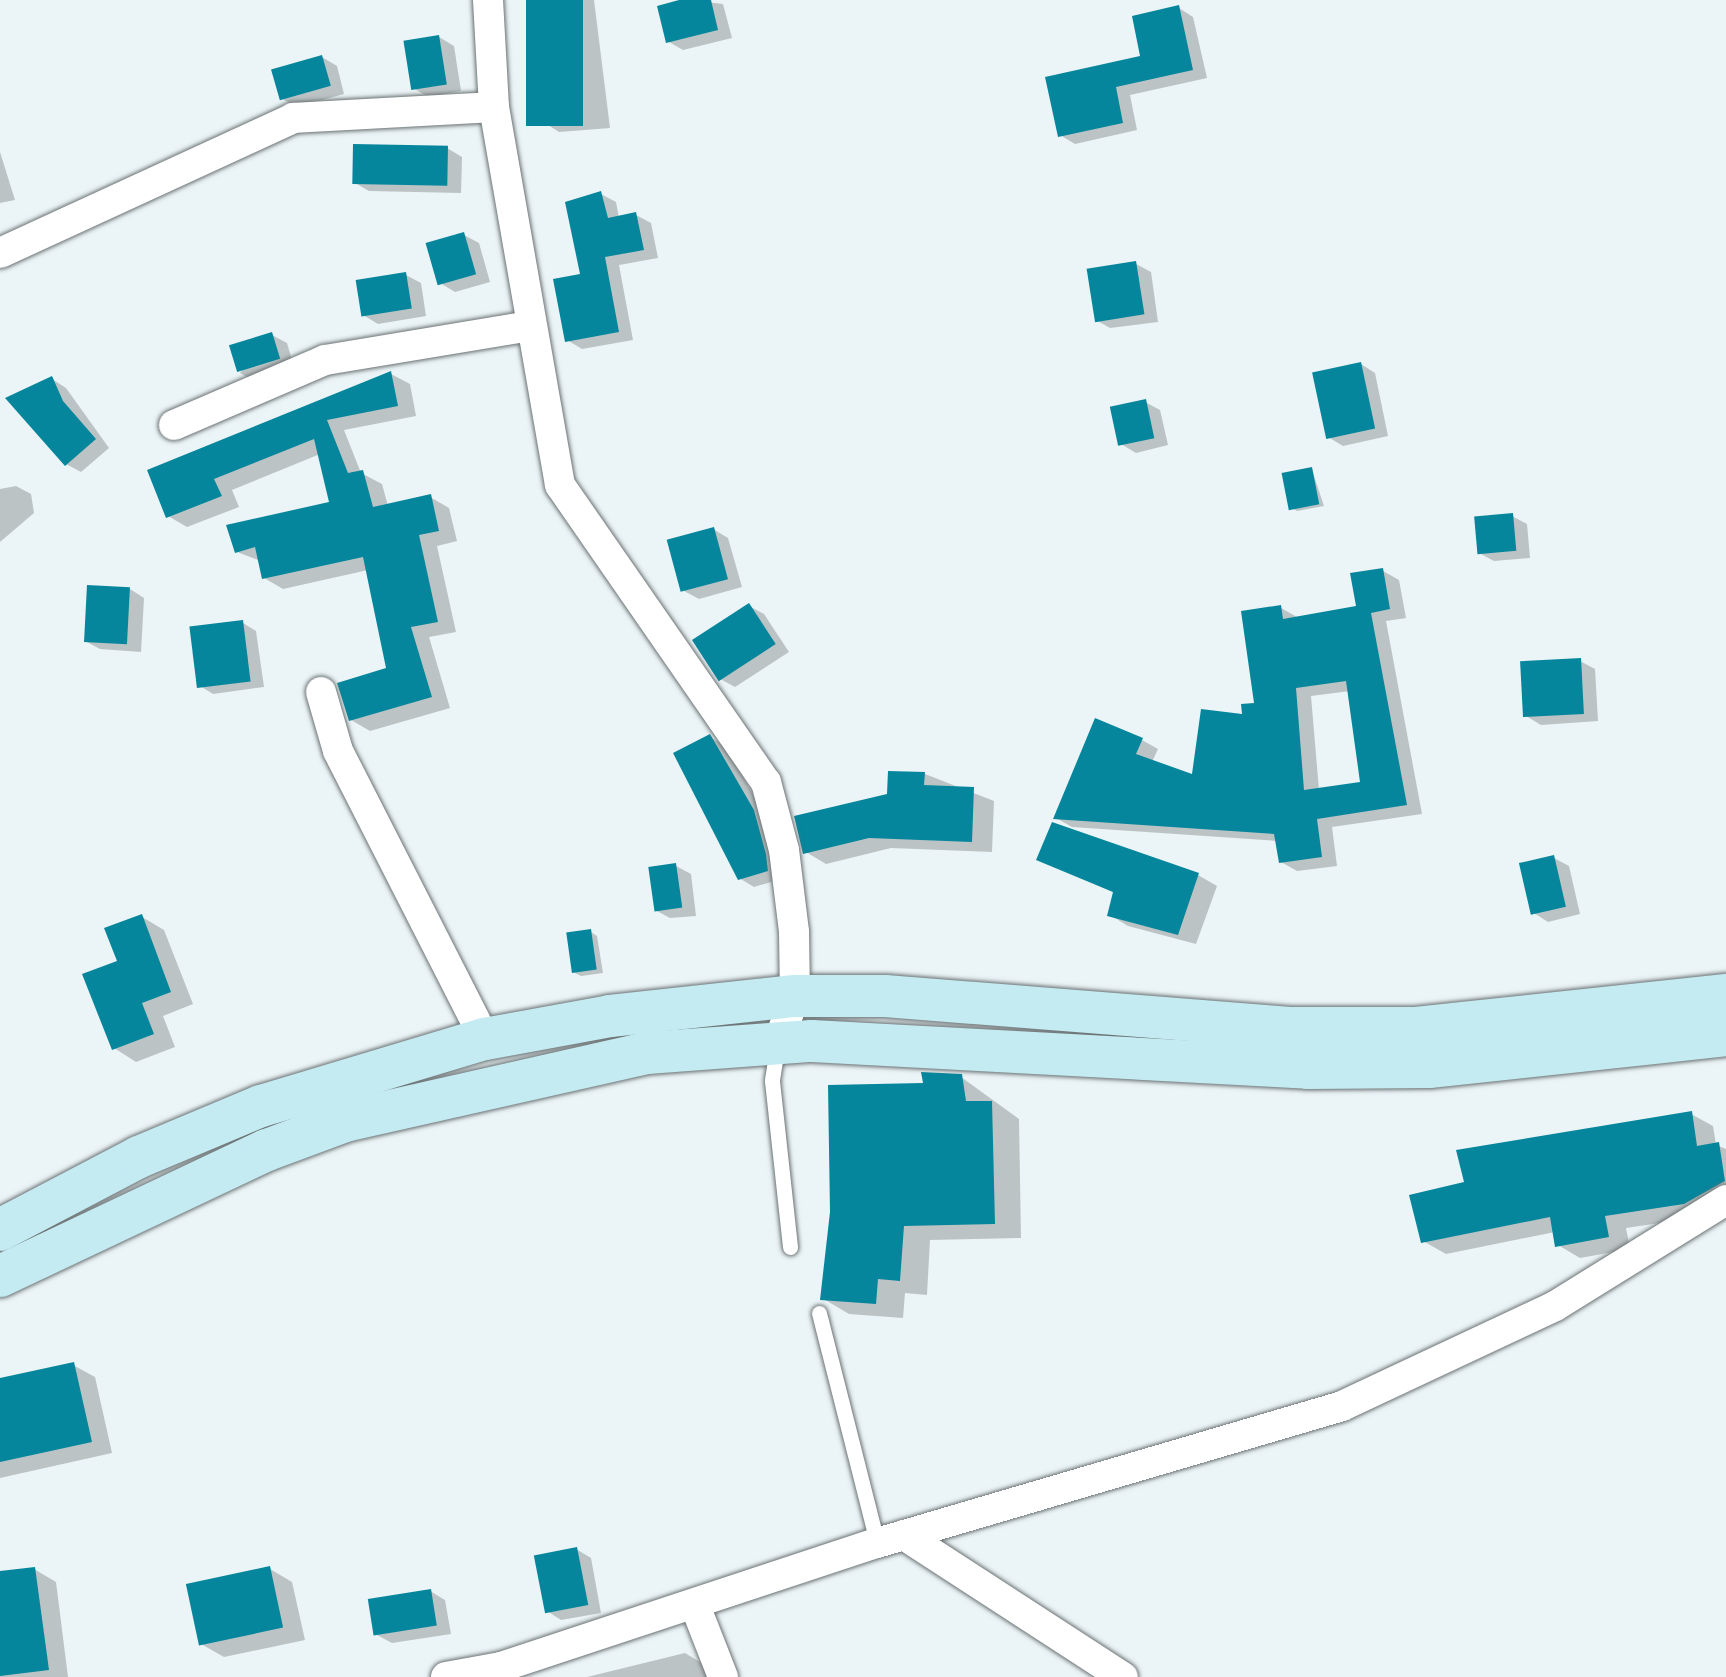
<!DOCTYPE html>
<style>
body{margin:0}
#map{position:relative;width:1726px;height:1677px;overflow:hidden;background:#ebf4f6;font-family:Barlow,sans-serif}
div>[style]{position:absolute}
.shadow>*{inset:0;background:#0003}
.building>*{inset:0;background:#05869c;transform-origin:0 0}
.roads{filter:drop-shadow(0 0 2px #6b7274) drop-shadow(0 0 2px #6b7274)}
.service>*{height:15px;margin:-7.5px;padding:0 7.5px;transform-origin:7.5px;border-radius:7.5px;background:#fff}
.minor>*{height:30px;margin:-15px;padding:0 15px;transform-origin:15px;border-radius:15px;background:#fff}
.secondary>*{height:42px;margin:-21px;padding:0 21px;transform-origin:21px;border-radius:21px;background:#c4ebf2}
span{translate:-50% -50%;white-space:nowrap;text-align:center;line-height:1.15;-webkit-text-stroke:9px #fff;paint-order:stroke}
</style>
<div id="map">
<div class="shadow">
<i style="clip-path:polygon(529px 0,594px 0,610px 128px,559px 132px,545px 123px)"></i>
<i style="clip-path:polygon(689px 0,723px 4px,732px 38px,683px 50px,669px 42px)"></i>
<i style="clip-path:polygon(1179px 8px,1193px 17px,1207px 78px,1130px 95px,1137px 130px,1075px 144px,1060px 135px,1143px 58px)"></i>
<i style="clip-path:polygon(439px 37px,454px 46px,461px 91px,428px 97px,413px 88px)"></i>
<i style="clip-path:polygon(322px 57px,337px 66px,344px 94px,296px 107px,281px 98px)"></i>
<i style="clip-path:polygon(447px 148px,462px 157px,461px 193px,369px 191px,355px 183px)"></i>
<i style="clip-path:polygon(0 152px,15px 200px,0 203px)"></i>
<i style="clip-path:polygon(601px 194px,616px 202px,619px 218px,636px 215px,651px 223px,658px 258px,619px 265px,633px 340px,582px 349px,567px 340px)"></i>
<i style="clip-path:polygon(464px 235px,479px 243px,490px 282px,455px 292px,440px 283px)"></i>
<i style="clip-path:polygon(1136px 264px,1151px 272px,1158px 322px,1110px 328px,1096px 320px)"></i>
<i style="clip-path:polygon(406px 275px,421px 283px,426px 316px,378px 324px,363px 315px)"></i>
<i style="clip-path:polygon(272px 335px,287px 343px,294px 367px,254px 381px,240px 373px)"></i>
<i style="clip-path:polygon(1361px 364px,1375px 373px,1388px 436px,1343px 446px,1328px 437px)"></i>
<i style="clip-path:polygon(391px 374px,410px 384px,416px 416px,344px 430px,361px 473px,382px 484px,388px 506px,430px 497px,449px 508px,457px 541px,437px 546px,456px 632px,429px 637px,450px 708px,370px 731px,351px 720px,389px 670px,368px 570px,283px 589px,264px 578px,261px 561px,237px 552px,332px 504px,320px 454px,232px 490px,239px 507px,187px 527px,168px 516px,150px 471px)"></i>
<i style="clip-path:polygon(52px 379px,66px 388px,109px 448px,81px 472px,66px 464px)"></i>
<i style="clip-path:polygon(1145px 402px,1160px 410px,1168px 445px,1136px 453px,1121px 444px)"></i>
<i style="clip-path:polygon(1312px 470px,1324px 506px,1297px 511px,1290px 507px)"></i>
<i style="clip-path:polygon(16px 486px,31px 494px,34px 513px,0 542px,0 489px)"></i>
<i style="clip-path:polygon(1512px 516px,1527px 524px,1530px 558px,1494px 561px,1479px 553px)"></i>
<i style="clip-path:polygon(713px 529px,728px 538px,742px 587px,699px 599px,684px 591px)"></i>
<i style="clip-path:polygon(evenodd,1383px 571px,1399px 580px,1406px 618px,1386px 621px,1422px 814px,1332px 827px,1337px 866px,1297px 871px,1281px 862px,1278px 841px,1072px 827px,1056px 818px,1142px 740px,1158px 749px,1152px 762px,1194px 777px,1257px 706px,1281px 608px,1297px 617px,1358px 608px,1383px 571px,1350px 691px,1363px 784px,1319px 790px,1311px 696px,1350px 691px)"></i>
<i style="clip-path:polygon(130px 589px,144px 598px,141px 652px,100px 649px,85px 641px)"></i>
<i style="clip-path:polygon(749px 606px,764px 614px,789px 652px,735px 687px,720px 679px)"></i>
<i style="clip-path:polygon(243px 623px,256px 631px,264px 687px,213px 694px,200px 686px)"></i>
<i style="clip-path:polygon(1580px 661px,1595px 669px,1598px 721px,1541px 725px,1526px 716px)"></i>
<i style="clip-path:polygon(710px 737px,725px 746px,768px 820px,781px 879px,754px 887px,739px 878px)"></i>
<i style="clip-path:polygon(925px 774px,994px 801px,992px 852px,891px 848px,826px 864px,806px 852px)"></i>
<i style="clip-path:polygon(1554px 858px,1569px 866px,1580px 914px,1548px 922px,1534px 913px)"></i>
<i style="clip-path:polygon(1039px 859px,1198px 875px,1217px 886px,1196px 944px,1128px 926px,1110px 915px,1115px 893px)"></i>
<i style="clip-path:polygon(676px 866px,691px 874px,696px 916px,670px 918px,655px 910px)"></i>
<i style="clip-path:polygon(142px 917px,164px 930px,193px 1004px,163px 1016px,175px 1047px,136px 1062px,114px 1048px,120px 962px)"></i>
<i style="clip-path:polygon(591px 932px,597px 936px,603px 973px,581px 976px,575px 973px)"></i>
<i style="clip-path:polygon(961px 1077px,1019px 1119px,1021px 1238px,930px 1240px,927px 1295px,905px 1293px,903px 1318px,849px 1314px,822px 1298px,926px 1086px)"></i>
<i style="clip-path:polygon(1691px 1114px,1713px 1126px,1716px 1145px,1726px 1149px,1726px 1205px,1707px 1216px,1626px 1228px,1630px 1249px,1580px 1258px,1558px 1245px,1555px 1232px,1446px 1254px,1423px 1241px,1467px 1184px,1459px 1152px)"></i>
<i style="clip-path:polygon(73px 1365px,95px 1377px,112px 1453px,0 1478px,0 1381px)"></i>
<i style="clip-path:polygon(576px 1549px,591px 1558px,601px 1613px,561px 1620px,547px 1611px)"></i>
<i style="clip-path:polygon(34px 1569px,56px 1582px,68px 1677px,0 1677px,0 1574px)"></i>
<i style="clip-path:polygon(270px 1569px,292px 1582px,305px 1640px,224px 1657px,201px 1644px)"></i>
<i style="clip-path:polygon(430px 1591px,445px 1600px,451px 1634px,392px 1643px,377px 1635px)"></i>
<i style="clip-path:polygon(685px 1653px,705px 1665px,708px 1677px,587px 1677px)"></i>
</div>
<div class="building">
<i style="left:526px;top:0;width:57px;height:126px"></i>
<i style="clip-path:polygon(679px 0,711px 0,718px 30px,666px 43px,657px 6px)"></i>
<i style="clip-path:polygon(1179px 5px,1193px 70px,1116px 87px,1123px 123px,1058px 137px,1045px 77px,1140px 56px,1132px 16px)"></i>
<i style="left:439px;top:35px;width:50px;height:36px;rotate:81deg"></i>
<i style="left:322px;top:55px;width:32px;height:53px;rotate:74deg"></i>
<i style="left:353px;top:144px;width:95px;height:40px;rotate:1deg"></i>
<i style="clip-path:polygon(601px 191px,608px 218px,636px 212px,644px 250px,605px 257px,619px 332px,565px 342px,553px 279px,580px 274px,565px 202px)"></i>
<i style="left:464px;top:232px;width:44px;height:40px;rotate:74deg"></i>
<i style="left:1136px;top:261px;width:54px;height:50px;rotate:81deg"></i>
<i style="left:406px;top:272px;width:37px;height:51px;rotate:81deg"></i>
<i style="left:272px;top:332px;width:28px;height:45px;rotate:73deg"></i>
<i style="left:1361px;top:362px;width:68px;height:50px;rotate:78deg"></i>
<i style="clip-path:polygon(391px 371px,398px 406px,327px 420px,348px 473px,363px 470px,373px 507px,431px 494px,439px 531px,419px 535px,438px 622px,411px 627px,432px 697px,349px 721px,337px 683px,386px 668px,363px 557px,262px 579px,255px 547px,235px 553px,226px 525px,329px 502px,314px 439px,214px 479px,222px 496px,166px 518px,147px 470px)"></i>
<i style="clip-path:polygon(52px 376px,63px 401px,96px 439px,65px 466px,5px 398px)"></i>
<i style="left:1146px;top:399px;width:40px;height:37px;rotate:78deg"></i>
<i style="left:1312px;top:467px;width:38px;height:31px;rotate:79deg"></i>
<i style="left:1513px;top:513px;width:38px;height:39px;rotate:85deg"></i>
<i style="left:714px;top:527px;width:54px;height:49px;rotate:75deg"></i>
<i style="clip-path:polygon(evenodd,1383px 568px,1390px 609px,1371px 613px,1407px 805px,1317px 819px,1322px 857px,1279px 863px,1274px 834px,1053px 819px,1095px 718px,1143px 738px,1136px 754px,1192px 774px,1201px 709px,1242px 714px,1241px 704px,1254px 703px,1241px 611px,1281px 605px,1283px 619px,1356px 606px,1350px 573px,1383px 568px,1346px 681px,1360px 782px,1304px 790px,1296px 688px,1346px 681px)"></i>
<i style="left:87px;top:585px;width:43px;height:57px;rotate:3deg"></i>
<i style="left:749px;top:603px;width:49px;height:68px;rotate:57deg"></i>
<i style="left:243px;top:620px;width:62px;height:54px;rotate:83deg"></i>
<i style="left:1581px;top:658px;width:56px;height:61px;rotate:87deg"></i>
<i style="clip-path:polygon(710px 734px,754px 810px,766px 854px,768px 871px,738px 880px,673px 753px)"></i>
<i style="clip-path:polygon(888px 771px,925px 772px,924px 785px,974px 787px,972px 842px,869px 838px,803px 854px,794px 816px,887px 794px)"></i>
<i style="clip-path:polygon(1052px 822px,1199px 873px,1178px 935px,1107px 916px,1113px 892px,1036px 860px)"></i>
<i style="left:1554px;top:855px;width:53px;height:36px;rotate:77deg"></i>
<i style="left:676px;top:863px;width:45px;height:28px;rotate:82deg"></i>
<i style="clip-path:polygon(142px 914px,171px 992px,142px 1003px,154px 1034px,112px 1050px,82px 974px,117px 961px,104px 928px)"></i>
<i style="left:591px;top:929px;width:41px;height:25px;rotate:82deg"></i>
<i style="clip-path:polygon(921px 1072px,962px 1074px,966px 1101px,992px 1101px,995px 1224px,904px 1226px,900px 1281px,878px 1279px,876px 1304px,820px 1300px,830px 1212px,828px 1085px,923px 1083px)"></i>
<i style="clip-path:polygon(1692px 1111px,1697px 1146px,1719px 1142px,1725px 1181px,1684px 1204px,1605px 1216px,1609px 1237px,1555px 1247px,1550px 1217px,1421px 1243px,1409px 1195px,1464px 1182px,1456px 1150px)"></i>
<i style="clip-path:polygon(74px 1362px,92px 1442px,0 1462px,0 1378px)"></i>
<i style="left:577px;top:1547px;width:59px;height:44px;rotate:79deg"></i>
<i style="left:270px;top:1566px;width:63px;height:86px;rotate:78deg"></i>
<i style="clip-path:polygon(35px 1567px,49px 1670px,0 1676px,0 1571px)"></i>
<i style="left:431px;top:1589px;width:37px;height:64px;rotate:81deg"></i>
</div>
<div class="roads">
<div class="service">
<i style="left:777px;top:1048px;width:33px;rotate:99deg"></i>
<i style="left:772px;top:1081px;width:167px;rotate:83.8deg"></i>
<i style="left:819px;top:1313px;width:237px;rotate:75.8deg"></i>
</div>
<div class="minor">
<i style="left:488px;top:0;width:107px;rotate:86.8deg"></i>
<i style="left:494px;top:107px;width:384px;rotate:80.1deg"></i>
<i style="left:560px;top:485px;width:361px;rotate:55.3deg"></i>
<i style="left:766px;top:782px;width:70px;rotate:75.2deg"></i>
<i style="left:784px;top:850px;width:83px;rotate:83deg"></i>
<i style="left:794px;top:932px;width:64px;rotate:89.1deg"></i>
<i style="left:795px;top:996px;width:50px;rotate:109.9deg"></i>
<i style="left:0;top:253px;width:323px;rotate:-24.7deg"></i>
<i style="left:293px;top:118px;width:201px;rotate:-3.1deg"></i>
<i style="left:174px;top:425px;width:164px;rotate:-23.3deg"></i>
<i style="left:325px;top:360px;width:209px;rotate:-9.4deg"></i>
<i style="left:321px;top:692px;width:61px;rotate:73.9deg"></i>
<i style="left:338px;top:751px;width:323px;rotate:63deg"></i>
<i style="left:904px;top:1535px;width:261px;rotate:33deg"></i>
<i style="left:696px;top:1608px;width:74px;rotate:68.6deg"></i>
<i style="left:446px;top:1677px;width:56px;rotate:-10.3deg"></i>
<i style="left:501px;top:1667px;width:396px;rotate:-18.3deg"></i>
<i style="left:877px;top:1543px;width:485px;rotate:-16.4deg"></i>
<i style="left:1342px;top:1406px;width:235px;rotate:-25.1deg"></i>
<i style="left:1555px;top:1306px;width:201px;rotate:-31.8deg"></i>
</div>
<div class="secondary">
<i style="left:0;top:1230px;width:157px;rotate:-27.7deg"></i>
<i style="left:139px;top:1157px;width:132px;rotate:-22.7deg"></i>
<i style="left:261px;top:1106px;width:234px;rotate:-16.7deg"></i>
<i style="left:485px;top:1039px;width:127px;rotate:-10.4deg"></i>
<i style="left:610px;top:1016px;width:186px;rotate:-6.2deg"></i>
<i style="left:795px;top:996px;width:90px"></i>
<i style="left:885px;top:996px;width:409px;rotate:4.5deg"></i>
<i style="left:1293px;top:1028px;width:123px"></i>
<i style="left:1416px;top:1028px;width:312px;rotate:-6.1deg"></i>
<i style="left:0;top:1276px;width:295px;rotate:-25.3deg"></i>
<i style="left:267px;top:1150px;width:83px;rotate:-20.4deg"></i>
<i style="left:345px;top:1121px;width:310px;rotate:-12.7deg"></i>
<i style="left:647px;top:1053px;width:165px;rotate:-4.2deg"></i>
<i style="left:812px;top:1041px;width:497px;rotate:3.1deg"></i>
<i style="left:1308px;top:1068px;width:121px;rotate:-0.5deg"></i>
<i style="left:1429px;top:1067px;width:299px;rotate:-6.1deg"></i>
</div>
</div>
</div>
